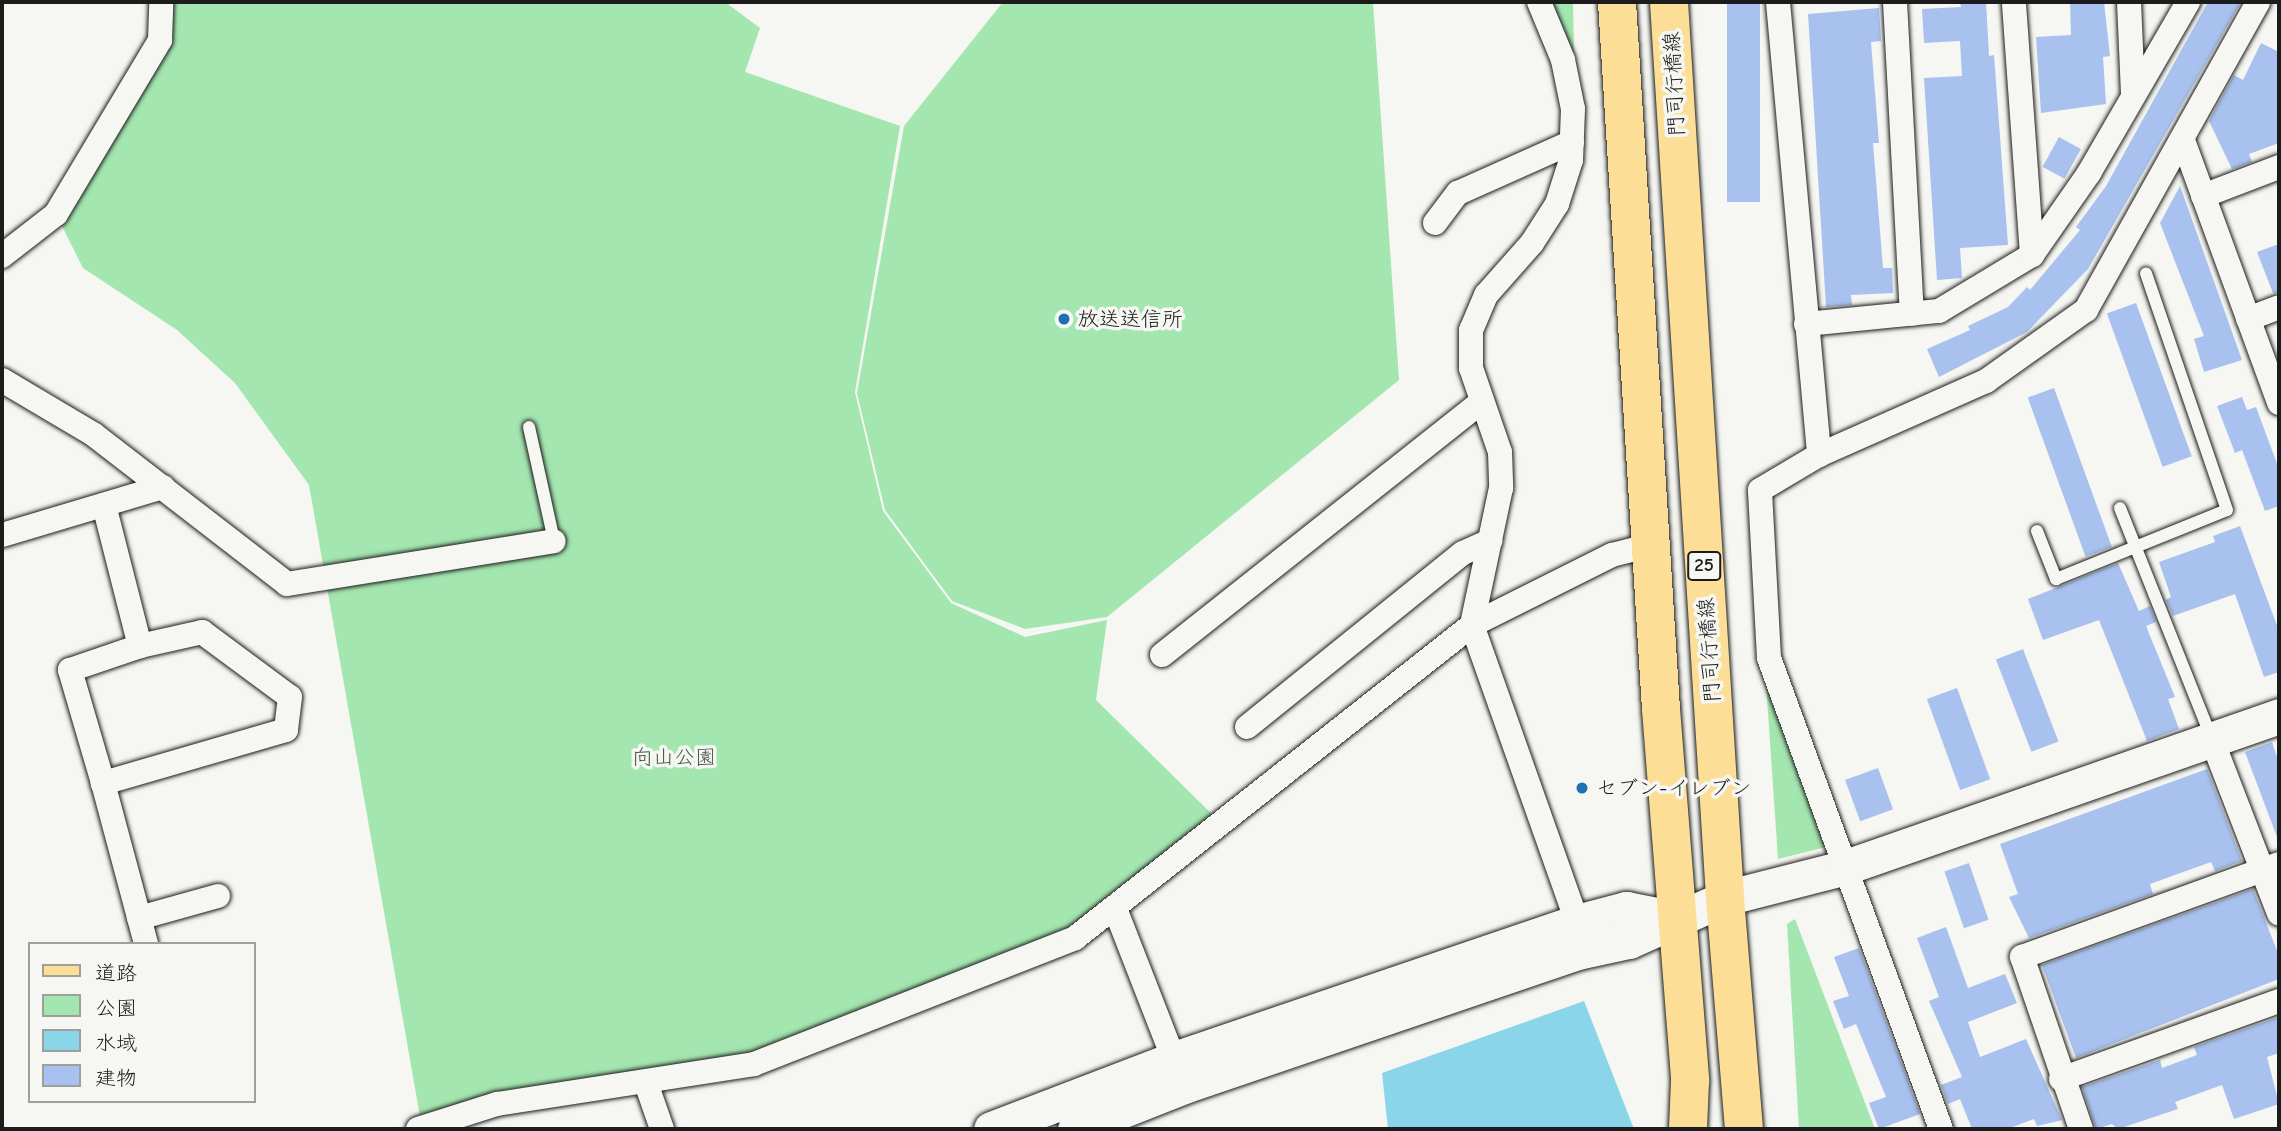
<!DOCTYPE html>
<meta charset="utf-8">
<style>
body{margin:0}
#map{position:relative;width:2281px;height:1131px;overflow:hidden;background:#f6f6f2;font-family:"Comic Neue","Klee One",sans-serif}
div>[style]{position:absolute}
.green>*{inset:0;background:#a4e6b0}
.water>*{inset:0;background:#8bd5eb}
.building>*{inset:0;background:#a8c1ee;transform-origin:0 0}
.roads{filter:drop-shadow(0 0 2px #1c1c1c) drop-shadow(0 0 2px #1c1c1c)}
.lane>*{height:12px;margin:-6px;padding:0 6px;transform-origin:6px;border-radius:6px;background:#f6f6f2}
.street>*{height:24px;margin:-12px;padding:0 12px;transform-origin:12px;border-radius:12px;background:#f6f6f2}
.secondary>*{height:35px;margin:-17.5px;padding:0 17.5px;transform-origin:17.5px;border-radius:17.5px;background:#f6f6f2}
.primary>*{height:38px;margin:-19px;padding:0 19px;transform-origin:19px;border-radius:19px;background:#fdde96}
.dots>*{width:19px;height:19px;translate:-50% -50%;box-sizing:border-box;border:4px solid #f6f6f2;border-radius:50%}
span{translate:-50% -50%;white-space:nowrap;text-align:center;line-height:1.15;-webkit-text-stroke:7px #f6f6f2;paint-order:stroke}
.shield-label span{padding:2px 5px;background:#f6f6f2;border:2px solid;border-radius:5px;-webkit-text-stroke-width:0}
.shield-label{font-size:19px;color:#1c1c1c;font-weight:700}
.street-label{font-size:21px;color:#1c1c1c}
.poi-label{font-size:21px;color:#1c1c1c}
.left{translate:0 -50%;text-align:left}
.park-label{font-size:21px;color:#455948}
.frame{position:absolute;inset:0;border:4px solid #1c1c1c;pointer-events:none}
.legend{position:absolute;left:28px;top:942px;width:228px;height:161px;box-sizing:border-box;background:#f6f6f2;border:2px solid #9f9f9c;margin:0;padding:9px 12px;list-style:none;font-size:21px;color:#1c1c1c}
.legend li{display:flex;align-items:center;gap:14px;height:35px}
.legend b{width:35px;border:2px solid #9f9f9c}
</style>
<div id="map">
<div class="green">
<i style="clip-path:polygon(161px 2px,725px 2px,760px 28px,745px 72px,900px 126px,855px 392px,883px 511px,951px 603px,1025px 637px,1107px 620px,1096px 700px,1221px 823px,1116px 911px,754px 1064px,422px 1128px,309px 485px,235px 383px,177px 330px,83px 268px,56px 214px,160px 40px)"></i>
<i style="clip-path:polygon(1003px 2px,1373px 2px,1399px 380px,1107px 617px,1025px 629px,952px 601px,885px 510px,857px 393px,904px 126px)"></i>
<i style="clip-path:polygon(1550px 2px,1573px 2px,1574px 53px)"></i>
<i style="clip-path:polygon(1766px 683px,1830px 846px,1778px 859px)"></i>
<i style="clip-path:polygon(1795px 919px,1875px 1129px,1799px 1129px,1787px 924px)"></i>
</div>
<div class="water">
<i style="clip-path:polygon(1584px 1001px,1634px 1129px,1388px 1129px,1382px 1073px)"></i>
</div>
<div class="building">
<i style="left:1727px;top:2px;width:33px;height:200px"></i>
<i style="clip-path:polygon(1960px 2px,1986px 2px,1989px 56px,1994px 55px,2008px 245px,1960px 248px,1962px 278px,1937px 280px,1924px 78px,1962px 76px,1960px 41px,1924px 43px,1922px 9px,1961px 7px)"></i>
<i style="clip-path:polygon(2070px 2px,2104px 2px,2110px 56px,2103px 57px,2106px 104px,2041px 113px,2036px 37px,2071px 35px)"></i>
<i style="clip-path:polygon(2208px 2px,2241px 2px,2088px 269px,2027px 332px,1939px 377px,1927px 349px,1970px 330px,1968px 326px,2008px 307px,2027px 287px,2030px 290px,2080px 230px,2076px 227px,2106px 186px)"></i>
<i style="clip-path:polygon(1879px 8px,1881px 41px,1871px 42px,1879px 143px,1873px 143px,1883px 268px,1892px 268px,1893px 293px,1851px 295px,1852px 305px,1826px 307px,1808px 14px)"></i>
<i style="clip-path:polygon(2261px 43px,2279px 52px,2279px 143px,2249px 154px,2252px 162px,2232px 169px,2209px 121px,2234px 75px,2243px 80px)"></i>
<i style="left:2059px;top:137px;width:25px;height:34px;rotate:29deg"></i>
<i style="clip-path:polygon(2180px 186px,2242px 360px,2204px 372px,2194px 339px,2204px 336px,2160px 223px)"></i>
<i style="clip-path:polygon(2279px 244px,2279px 292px,2273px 293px,2257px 252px)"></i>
<i style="left:2136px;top:303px;width:163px;height:31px;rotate:70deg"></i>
<i style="left:2054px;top:388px;width:169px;height:28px;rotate:70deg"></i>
<i style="clip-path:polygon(2242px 397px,2247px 410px,2256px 407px,2279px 469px,2279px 506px,2265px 511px,2242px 450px,2235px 453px,2217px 406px)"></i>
<i style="clip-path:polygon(2240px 526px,2279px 631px,2279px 672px,2264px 677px,2235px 594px,2173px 616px,2166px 600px,2171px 597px,2159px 562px,2215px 542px,2213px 536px)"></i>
<i style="clip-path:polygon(2118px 563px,2139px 611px,2150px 606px,2156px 622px,2146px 626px,2175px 697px,2168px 699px,2179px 729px,2147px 741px,2099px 620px,2043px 640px,2028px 599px)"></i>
<i style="left:2023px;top:649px;width:99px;height:29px;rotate:69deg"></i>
<i style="left:1957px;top:688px;width:97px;height:32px;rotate:70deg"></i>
<i style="clip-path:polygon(2272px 742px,2279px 763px,2277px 837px,2245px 752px)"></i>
<i style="left:1878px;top:768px;width:44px;height:35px;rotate:70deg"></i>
<i style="clip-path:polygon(2207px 769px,2242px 861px,2215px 871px,2211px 862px,2150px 884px,2153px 894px,2029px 938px,2009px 897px,2018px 894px,2000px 844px)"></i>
<i style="left:1969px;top:863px;width:60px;height:26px;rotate:71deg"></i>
<i style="clip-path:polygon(2253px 889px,2279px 956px,2279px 979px,2076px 1058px,2042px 965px)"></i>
<i style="clip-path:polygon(1946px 927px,1968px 988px,2005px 974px,2017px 1003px,1968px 1022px,1980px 1057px,2026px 1039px,2062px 1120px,2037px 1126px,2034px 1119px,2007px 1129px,1972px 1129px,1960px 1099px,1948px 1104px,1941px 1085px,1962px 1077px,1929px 1001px,1939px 997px,1917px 938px)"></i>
<i style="clip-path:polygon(1859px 948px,1920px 1114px,1879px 1129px,1869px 1103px,1886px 1097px,1856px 1024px,1844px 1029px,1833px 1001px,1849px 996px,1834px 957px)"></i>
<i style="clip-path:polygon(2279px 1017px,2279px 1053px,2267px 1057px,2279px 1104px,2234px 1119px,2222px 1085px,2175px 1102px,2178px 1109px,2118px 1129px,2112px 1124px,2096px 1129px,2082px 1087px,2160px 1060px,2162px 1068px,2197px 1055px,2194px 1047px)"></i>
</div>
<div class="roads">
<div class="lane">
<i style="left:529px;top:427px;width:117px;rotate:77.6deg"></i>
<i style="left:2120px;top:508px;width:246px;rotate:68.3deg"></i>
<i style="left:2037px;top:531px;width:52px;rotate:68.4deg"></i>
<i style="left:2056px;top:579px;width:184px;rotate:-22deg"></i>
<i style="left:2227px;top:510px;width:250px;rotate:-108.9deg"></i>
</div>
<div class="street">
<i style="left:1539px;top:2px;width:63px;rotate:67.5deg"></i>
<i style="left:1563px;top:60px;width:50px;rotate:78.5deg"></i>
<i style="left:1573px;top:109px;width:51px;rotate:92.2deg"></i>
<i style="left:1571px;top:160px;width:46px;rotate:107.7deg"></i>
<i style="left:1557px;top:204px;width:46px;rotate:122.7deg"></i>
<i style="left:1532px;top:243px;width:69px;rotate:131.5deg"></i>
<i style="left:1486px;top:295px;width:38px;rotate:113deg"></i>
<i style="left:1471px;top:330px;width:38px;rotate:90deg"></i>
<i style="left:1471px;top:368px;width:89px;rotate:71deg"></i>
<i style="left:1500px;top:452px;width:36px;rotate:88deg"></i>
<i style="left:1501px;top:488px;width:140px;rotate:102deg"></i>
<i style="left:1472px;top:625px;width:315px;rotate:70.5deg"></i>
<i style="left:1577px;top:922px;width:14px;rotate:90deg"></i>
<i style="left:1778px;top:2px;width:455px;rotate:84.8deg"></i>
<i style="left:1895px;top:2px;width:312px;rotate:86.9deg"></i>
<i style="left:2129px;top:2px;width:93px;rotate:87.5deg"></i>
<i style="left:2184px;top:143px;width:277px;rotate:69.9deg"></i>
<i style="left:2203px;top:196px;width:81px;rotate:-20.9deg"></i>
<i style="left:1435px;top:223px;width:38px;rotate:-53deg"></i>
<i style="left:1458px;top:193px;width:125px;rotate:-24.1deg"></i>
<i style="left:2032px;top:255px;width:100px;rotate:-55.2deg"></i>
<i style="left:2089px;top:173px;width:198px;rotate:-59.9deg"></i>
<i style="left:2px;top:256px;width:68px;rotate:-37.9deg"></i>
<i style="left:56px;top:214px;width:203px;rotate:-59.1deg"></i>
<i style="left:160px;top:40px;width:38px;rotate:-88deg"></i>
<i style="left:2248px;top:319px;width:33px;rotate:-21deg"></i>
<i style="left:1806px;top:324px;width:134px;rotate:-5.6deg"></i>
<i style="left:1939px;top:311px;width:109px;rotate:-31.1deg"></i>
<i style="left:2032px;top:255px;width:254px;rotate:-94.1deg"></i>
<i style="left:2px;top:380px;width:106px;rotate:30.7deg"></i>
<i style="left:93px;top:434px;width:245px;rotate:37.7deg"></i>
<i style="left:287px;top:584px;width:270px;rotate:-9.1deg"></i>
<i style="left:104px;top:505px;width:146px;rotate:75.7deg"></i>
<i style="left:140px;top:646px;width:64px;rotate:-12.7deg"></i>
<i style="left:202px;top:632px;width:109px;rotate:36.5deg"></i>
<i style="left:290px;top:697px;width:33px;rotate:97deg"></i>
<i style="left:286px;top:730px;width:191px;rotate:163.8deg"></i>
<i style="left:103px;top:783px;width:167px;rotate:75deg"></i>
<i style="left:2px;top:535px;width:168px;rotate:-16.6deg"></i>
<i style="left:1162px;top:655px;width:407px;rotate:-38.4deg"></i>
<i style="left:1247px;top:727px;width:277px;rotate:-38.9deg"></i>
<i style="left:1463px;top:553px;width:30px;rotate:-24deg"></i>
<i style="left:2212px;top:740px;width:186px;rotate:68.9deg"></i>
<i style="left:103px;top:783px;width:118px;rotate:-106.3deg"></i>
<i style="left:70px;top:670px;width:74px;rotate:-18.9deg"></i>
<i style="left:1116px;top:911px;width:174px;rotate:68.7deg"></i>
<i style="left:139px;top:918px;width:82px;rotate:-15.6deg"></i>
<i style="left:2061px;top:1079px;width:232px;rotate:-19.7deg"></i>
<i style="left:646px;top:1083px;width:49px;rotate:70.8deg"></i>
<i style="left:418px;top:1129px;width:83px;rotate:-17.6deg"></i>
<i style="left:497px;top:1104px;width:260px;rotate:-8.8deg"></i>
<i style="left:754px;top:1064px;width:345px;rotate:-21.4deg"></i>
<i style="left:1075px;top:938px;width:506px;rotate:-38.25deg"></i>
<i style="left:1472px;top:625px;width:157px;rotate:-26.6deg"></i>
<i style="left:1612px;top:555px;width:40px;rotate:-14.4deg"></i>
<i style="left:1941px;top:1129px;width:501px;rotate:-110.06deg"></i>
<i style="left:1769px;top:658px;width:168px;rotate:-93.1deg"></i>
<i style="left:1760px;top:490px;width:69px;rotate:-30.7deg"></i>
<i style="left:1819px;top:455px;width:183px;rotate:-23.9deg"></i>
<i style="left:1986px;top:381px;width:123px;rotate:-35.4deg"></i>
<i style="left:2086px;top:310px;width:353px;rotate:-60.8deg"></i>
<i style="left:2081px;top:1129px;width:182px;rotate:-108.9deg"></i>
<i style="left:2022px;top:957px;width:273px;rotate:-19.9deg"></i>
</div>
<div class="secondary">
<i style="left:991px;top:1129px;width:196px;rotate:-20.9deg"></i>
<i style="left:1174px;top:1059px;width:426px;rotate:-18.8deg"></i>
<i style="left:1577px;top:922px;width:51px;rotate:-14.9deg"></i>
<i style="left:1626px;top:909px;width:52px;rotate:11.1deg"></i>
<i style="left:1075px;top:1129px;width:117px;rotate:-21.5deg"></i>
<i style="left:1184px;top:1086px;width:416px;rotate:-18.8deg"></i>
<i style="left:1578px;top:952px;width:52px;rotate:-12.2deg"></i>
<i style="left:1629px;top:941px;width:105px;rotate:-24.1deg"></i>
<i style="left:1725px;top:898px;width:122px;rotate:-14.3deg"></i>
<i style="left:1843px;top:868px;width:462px;rotate:-19.2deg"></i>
</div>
<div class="primary">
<i style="left:1617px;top:2px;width:708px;rotate:86.44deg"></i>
<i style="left:1661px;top:709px;width:373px;rotate:85.5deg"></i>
<i style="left:1690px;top:1081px;width:48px;rotate:92.4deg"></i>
<i style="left:1669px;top:2px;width:898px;rotate:86.42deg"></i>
<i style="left:1725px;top:898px;width:232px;rotate:85.3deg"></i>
</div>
</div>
<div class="dots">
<i style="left:1064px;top:319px;background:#1f6fb2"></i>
<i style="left:1582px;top:788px;background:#1f6fb2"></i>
</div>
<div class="shield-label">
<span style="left:1704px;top:566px">25</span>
</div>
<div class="street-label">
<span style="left:1674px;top:84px;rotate:-93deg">門司行橋線</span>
<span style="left:1709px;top:650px;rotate:-94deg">門司行橋線</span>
</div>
<div class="poi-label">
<span class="left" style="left:1078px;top:319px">放送送信所</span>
<span class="left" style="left:1596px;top:788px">セブン-イレブン</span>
</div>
<div class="park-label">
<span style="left:674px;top:757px">向山公園</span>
</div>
<div class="frame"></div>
<ul class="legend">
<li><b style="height:9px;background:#fdde96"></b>道路</li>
<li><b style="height:19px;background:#a4e6b0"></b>公園</li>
<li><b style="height:19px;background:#8bd5eb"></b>水域</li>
<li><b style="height:19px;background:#a8c1ee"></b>建物</li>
</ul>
</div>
